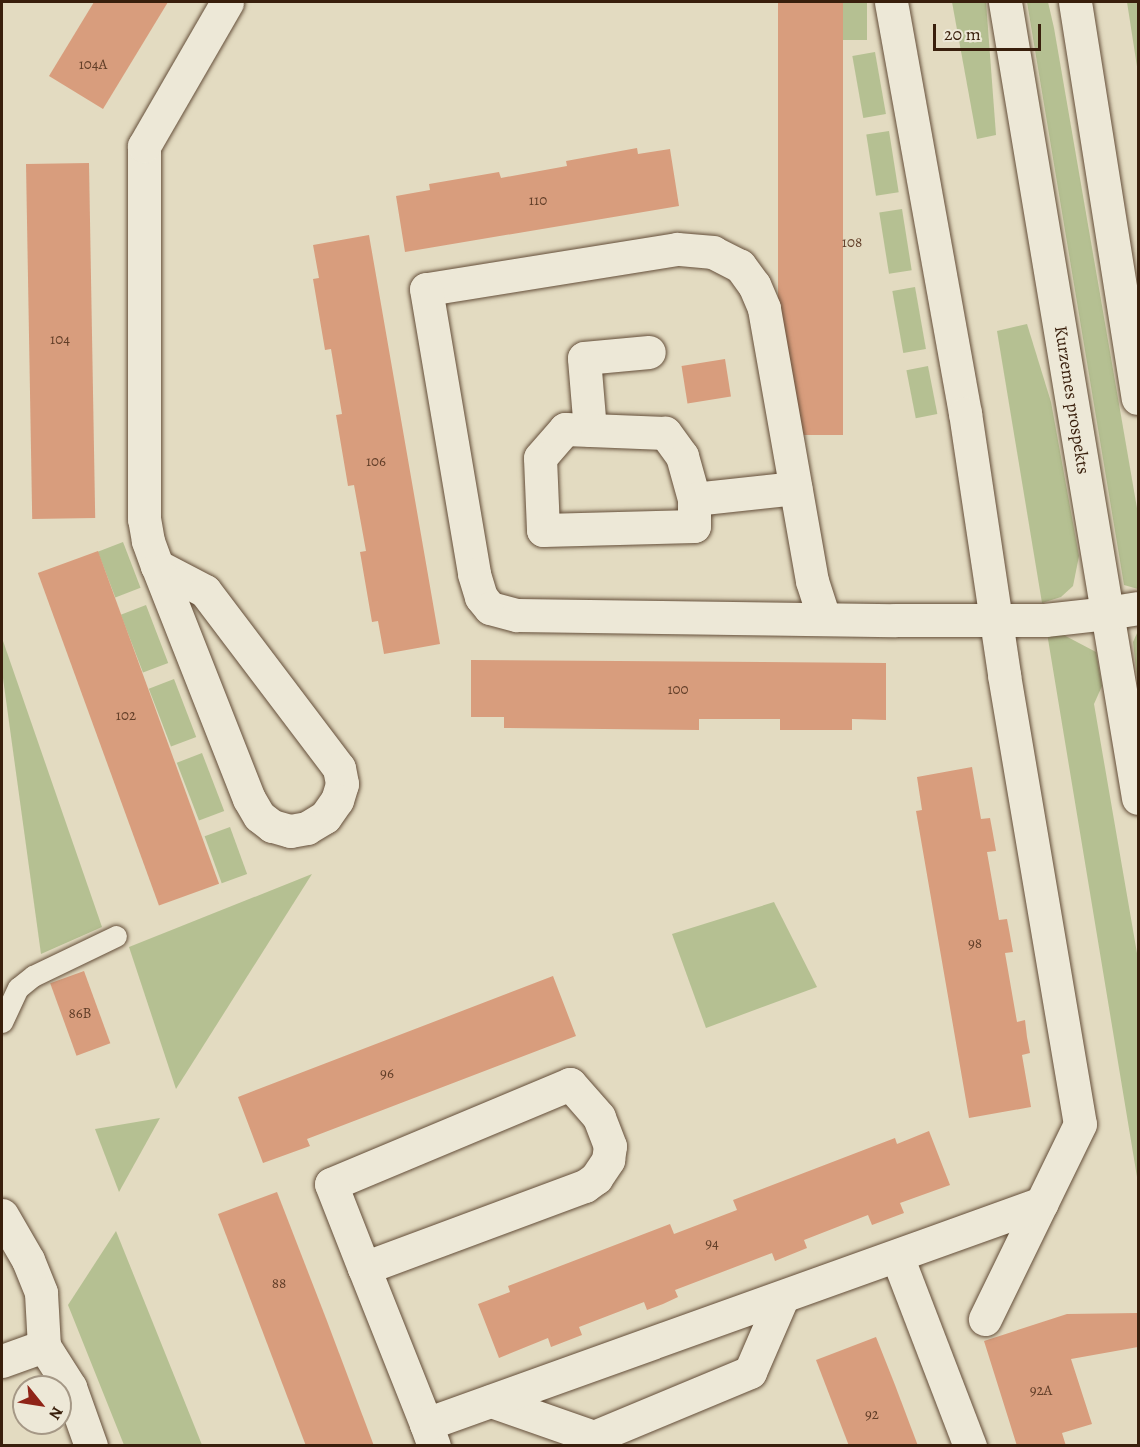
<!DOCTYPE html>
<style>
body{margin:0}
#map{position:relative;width:1140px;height:1447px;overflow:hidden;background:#e3dbc1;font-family:Alegreya,serif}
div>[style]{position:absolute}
.green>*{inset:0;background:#b5c092;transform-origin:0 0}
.building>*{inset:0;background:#d89d7d;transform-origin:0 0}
.roads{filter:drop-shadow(0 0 2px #644e39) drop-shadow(0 0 2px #644e39)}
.lane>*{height:21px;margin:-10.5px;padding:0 10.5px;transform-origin:10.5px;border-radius:10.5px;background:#ede8d7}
.street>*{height:33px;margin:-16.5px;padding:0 16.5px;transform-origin:16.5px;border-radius:16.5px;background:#ede8d7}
.secondary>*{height:33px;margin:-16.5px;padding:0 16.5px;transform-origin:16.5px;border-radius:16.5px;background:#ede8d7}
span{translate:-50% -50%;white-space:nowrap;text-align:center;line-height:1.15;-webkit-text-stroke:4.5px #ede8d7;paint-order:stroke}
.number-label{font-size:15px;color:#613e28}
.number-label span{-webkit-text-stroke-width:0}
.street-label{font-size:18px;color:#391f0c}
.frame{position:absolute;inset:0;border:3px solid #391f0c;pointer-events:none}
.north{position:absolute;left:12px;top:1375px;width:60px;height:60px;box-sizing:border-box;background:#ede8d7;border:2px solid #a59886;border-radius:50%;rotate:120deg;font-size:16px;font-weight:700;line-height:24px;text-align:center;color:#391f0c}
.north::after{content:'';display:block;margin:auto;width:21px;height:27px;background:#8f2418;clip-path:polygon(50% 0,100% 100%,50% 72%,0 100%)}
.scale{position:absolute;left:933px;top:24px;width:108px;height:27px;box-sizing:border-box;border:3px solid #391f0c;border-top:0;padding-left:8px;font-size:18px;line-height:21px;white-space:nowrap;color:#391f0c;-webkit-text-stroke:4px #ede8d7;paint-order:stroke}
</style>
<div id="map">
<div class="green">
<i style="left:843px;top:2px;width:24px;height:38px"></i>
<i style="clip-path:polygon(952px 2px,986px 2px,996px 135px,977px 139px)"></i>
<i style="clip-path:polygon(1027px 2px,1048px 2px,1054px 28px,1138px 514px,1138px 589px,1124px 585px)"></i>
<i style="clip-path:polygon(1127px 2px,1138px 2px,1138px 73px)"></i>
<i style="left:875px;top:52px;width:63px;height:23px;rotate:80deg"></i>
<i style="left:889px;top:131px;width:62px;height:23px;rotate:81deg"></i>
<i style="left:902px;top:209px;width:62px;height:23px;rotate:81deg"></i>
<i style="left:915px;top:287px;width:63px;height:23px;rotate:80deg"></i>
<i style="clip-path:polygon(1027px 324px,1051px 402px,1079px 556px,1073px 586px,1061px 597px,1042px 603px,997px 331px)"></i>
<i style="left:928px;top:366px;width:49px;height:22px;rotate:79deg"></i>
<i style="left:123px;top:542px;width:49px;height:27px;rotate:69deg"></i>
<i style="left:146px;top:605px;width:62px;height:27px;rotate:69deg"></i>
<i style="clip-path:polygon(1138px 631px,1138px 687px,1133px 642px)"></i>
<i style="clip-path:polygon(1058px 632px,1096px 652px,1102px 686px,1094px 704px,1138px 959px,1138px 1183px,1047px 633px)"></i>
<i style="clip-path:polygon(2px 638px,102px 927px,41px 954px,2px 671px)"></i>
<i style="left:174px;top:679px;width:62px;height:27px;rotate:69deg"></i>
<i style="left:202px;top:753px;width:62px;height:27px;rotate:69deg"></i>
<i style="left:230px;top:827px;width:50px;height:27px;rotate:70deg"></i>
<i style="clip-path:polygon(312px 874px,176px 1089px,129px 947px)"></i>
<i style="clip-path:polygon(774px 902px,817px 987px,706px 1028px,672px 934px)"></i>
<i style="clip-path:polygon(160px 1118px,119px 1192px,95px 1129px)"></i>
<i style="clip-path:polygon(116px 1231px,202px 1445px,124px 1445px,68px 1305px)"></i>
</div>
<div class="building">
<i style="clip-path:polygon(94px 2px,168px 2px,103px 109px,49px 76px)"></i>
<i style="left:778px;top:2px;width:65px;height:433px"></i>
<i style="clip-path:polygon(637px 148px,638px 154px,670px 149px,679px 206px,405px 252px,396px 196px,430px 190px,429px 184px,499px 172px,501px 178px,567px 166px,566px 161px)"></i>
<i style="left:89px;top:163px;width:355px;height:63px;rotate:89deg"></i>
<i style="clip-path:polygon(369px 235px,440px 644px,384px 654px,378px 621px,372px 622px,360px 552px,366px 551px,354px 485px,348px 486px,336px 415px,342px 414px,331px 349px,325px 350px,313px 279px,319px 278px,313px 245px)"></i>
<i style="left:725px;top:359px;width:38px;height:44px;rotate:81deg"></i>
<i style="left:98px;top:551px;width:354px;height:64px;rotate:70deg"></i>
<i style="clip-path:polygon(471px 660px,886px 663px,886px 720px,852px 719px,852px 730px,780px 730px,780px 719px,699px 719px,699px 730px,504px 728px,504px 717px,471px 717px)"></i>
<i style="clip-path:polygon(972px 767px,981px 819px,990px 818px,993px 834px,996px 851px,987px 852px,999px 920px,1007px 919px,1010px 935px,1013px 952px,1005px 953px,1017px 1022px,1025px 1020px,1027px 1037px,1030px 1053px,1022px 1055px,1031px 1107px,969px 1118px,916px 811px,922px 810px,917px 777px)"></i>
<i style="left:84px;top:971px;width:77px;height:36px;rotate:70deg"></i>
<i style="clip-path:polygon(553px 976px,576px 1036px,307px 1139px,310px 1146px,263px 1163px,238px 1097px)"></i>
<i style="clip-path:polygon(929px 1131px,950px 1185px,900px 1203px,904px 1213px,872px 1225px,868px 1215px,804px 1240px,807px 1248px,775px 1261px,772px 1253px,675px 1290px,678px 1297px,663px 1304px,647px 1310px,644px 1302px,579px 1327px,582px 1335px,551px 1347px,548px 1338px,499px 1358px,478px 1304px,510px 1292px,508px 1286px,670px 1224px,674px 1234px,737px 1210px,733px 1200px,895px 1138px,897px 1144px)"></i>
<i style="clip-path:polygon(277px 1192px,327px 1321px,374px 1446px,306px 1446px,218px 1214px)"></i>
<i style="clip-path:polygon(1138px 1313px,1138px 1347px,1071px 1359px,1092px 1424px,1062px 1433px,1066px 1446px,1017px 1446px,984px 1341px,1067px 1314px)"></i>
<i style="clip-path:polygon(876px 1337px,895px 1385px,918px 1446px,849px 1446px,816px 1360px)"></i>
</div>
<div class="roads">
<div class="lane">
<i style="left:2px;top:1022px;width:38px;rotate:-65deg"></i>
<i style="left:18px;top:988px;width:19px;rotate:-39deg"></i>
<i style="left:33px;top:976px;width:92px;rotate:-25.7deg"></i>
</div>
<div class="street">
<i style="left:891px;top:2px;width:418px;rotate:79.8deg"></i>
<i style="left:965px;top:413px;width:265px;rotate:81.5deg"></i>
<i style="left:1004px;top:675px;width:455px;rotate:80.4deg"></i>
<i style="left:1080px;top:1124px;width:217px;rotate:116deg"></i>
<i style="left:590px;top:430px;width:72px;rotate:-94.8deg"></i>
<i style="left:584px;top:358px;width:65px;rotate:-5.3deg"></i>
<i style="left:694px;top:499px;width:45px;rotate:-105.6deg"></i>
<i style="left:682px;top:456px;width:29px;rotate:-126deg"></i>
<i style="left:665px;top:433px;width:100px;rotate:-177.7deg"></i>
<i style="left:565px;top:429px;width:38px;rotate:131deg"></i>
<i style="left:540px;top:458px;width:72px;rotate:87.6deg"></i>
<i style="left:543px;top:530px;width:151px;rotate:-1.5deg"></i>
<i style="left:694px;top:526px;width:27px;rotate:-90deg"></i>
<i style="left:694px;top:499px;width:102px;rotate:-6.2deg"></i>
<i style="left:157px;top:566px;width:54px;rotate:27.5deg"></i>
<i style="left:205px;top:591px;width:222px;rotate:52.9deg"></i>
<i style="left:339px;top:768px;width:16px;rotate:79deg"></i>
<i style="left:342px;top:784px;width:17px;rotate:107deg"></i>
<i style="left:337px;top:800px;width:21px;rotate:125deg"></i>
<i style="left:325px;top:817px;width:21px;rotate:149deg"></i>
<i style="left:307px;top:828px;width:17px;rotate:170deg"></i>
<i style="left:290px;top:831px;width:19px;rotate:-164deg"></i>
<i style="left:272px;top:826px;width:16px;rotate:-142deg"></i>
<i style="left:259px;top:816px;width:20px;rotate:-120deg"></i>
<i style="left:249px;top:799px;width:251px;rotate:-111.5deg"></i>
<i style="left:157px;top:566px;width:27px;rotate:-110deg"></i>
<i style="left:148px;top:541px;width:22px;rotate:-100deg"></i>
<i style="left:144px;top:519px;width:373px;rotate:-90deg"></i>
<i style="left:144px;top:146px;width:166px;rotate:-60deg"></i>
<i style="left:824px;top:618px;width:39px;rotate:-108deg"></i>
<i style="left:812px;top:581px;width:277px;rotate:-100deg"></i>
<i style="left:764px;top:308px;width:25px;rotate:-113deg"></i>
<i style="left:754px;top:285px;width:24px;rotate:-126deg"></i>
<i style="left:740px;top:266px;width:30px;rotate:-153deg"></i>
<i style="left:713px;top:252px;width:36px;rotate:-175deg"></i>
<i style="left:677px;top:249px;width:254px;rotate:170.9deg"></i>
<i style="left:426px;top:289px;width:289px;rotate:80.4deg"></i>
<i style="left:474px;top:574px;width:24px;rotate:73deg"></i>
<i style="left:481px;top:597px;width:14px;rotate:51deg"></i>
<i style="left:490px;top:608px;width:28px;rotate:15deg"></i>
<i style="left:517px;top:615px;width:378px;rotate:0.8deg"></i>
<i style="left:895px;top:620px;width:150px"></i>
<i style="left:1045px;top:620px;width:62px;rotate:-6.4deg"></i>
<i style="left:2px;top:1215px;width:52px;rotate:60deg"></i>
<i style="left:28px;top:1260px;width:35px;rotate:68deg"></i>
<i style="left:41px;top:1293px;width:53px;rotate:86.8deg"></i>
<i style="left:44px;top:1346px;width:49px;rotate:57.6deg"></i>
<i style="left:70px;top:1387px;width:63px;rotate:70.4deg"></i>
<i style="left:897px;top:1256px;width:204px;rotate:69deg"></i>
<i style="left:364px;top:1268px;width:236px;rotate:-20.4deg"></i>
<i style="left:585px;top:1186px;width:14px;rotate:-36deg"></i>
<i style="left:596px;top:1178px;width:22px;rotate:-56deg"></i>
<i style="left:608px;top:1160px;width:14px;rotate:-82deg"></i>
<i style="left:610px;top:1146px;width:31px;rotate:-111deg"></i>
<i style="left:599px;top:1117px;width:44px;rotate:-131.3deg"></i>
<i style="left:570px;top:1084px;width:259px;rotate:157.3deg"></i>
<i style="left:331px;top:1184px;width:90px;rotate:68.6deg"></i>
<i style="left:364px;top:1268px;width:168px;rotate:68.3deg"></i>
<i style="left:426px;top:1424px;width:23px;rotate:70deg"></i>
<i style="left:2px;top:1361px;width:45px;rotate:-19.7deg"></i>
<i style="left:491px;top:1401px;width:109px;rotate:19.3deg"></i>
<i style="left:594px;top:1437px;width:169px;rotate:-22.6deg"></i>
<i style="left:750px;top:1372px;width:81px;rotate:-66.6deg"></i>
<i style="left:426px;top:1424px;width:654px;rotate:-19.74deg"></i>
</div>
<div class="secondary">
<i style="left:1005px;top:2px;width:807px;rotate:80.51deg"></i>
<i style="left:1075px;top:2px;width:401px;rotate:81deg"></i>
<i style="left:1107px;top:613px;width:31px;rotate:-9deg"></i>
</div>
</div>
<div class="number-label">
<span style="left:93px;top:65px">104A</span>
<span style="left:538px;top:201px">110</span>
<span style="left:852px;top:243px">108</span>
<span style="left:60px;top:340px">104</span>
<span style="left:376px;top:462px">106</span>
<span style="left:678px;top:690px">100</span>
<span style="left:126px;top:716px">102</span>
<span style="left:975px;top:944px">98</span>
<span style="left:80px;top:1014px">86B</span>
<span style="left:387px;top:1074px">96</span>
<span style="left:712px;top:1244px">94</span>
<span style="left:279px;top:1284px">88</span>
<span style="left:1041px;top:1391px">92A</span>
<span style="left:872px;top:1415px">92</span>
</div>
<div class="street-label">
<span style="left:1072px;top:400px;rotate:81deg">Kurzemes prospekts</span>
</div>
<div class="frame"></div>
<div class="north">N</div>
<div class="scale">20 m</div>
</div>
